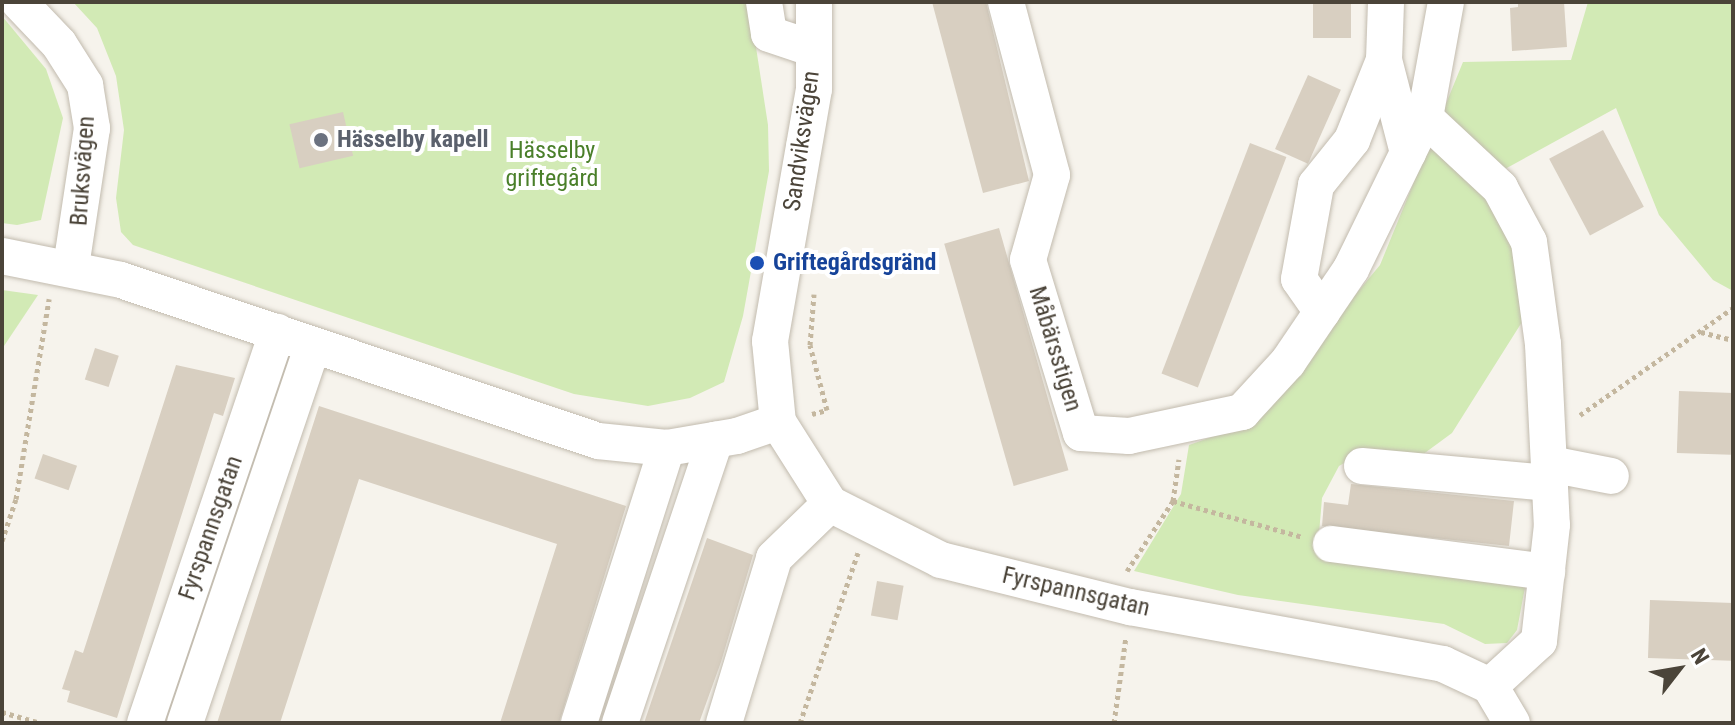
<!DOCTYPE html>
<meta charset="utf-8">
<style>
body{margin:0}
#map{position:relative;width:1735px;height:725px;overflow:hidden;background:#f6f3ec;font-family:"Roboto Condensed",sans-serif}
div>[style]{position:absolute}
.green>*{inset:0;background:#d2eab5}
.building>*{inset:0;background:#d8cfc1;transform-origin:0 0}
.path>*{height:5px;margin-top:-2.5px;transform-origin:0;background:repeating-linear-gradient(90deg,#c4b79f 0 4px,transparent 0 8px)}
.roads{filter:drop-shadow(0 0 2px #c2bbae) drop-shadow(0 0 2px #c2bbae)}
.minor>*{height:36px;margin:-18px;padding:0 18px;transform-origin:18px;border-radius:18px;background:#fff}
.dots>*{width:22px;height:22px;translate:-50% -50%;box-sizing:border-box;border:4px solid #fff;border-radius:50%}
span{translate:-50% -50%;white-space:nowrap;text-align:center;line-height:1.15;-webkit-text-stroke:8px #fff;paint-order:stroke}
.worship-label{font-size:24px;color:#5b616d;font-weight:700}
.left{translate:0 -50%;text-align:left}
.street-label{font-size:24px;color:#4b4439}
.park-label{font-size:24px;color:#4a7f2a}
.transit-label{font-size:24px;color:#164399;font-weight:700}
.frame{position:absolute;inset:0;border:4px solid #4b4439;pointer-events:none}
.north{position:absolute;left:1639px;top:629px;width:80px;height:80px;-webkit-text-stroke:6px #fff;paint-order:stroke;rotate:59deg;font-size:22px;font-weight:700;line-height:32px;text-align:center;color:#4b4439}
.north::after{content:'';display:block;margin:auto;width:28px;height:36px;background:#4b4439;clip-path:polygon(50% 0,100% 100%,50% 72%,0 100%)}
</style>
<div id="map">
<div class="green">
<i style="clip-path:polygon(73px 2px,749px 2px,768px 125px,769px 171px,743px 316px,724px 382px,690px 398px,648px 406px,574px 394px,133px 245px,121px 232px,116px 198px,124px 130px,116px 76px,97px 28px)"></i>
<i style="clip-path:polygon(1588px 2px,1733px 2px,1733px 291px,1713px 280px,1659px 215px,1616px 108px,1505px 169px,1522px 322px,1452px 433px,1418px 458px,1358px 455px,1339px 466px,1322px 498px,1318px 546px,1526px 582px,1517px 630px,1507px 643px,1485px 644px,1444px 624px,1238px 595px,1134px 571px,1181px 494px,1189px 445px,1248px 424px,1380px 265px,1463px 62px,1571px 60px)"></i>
<i style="clip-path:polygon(2px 16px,46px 69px,63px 118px,41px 220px,17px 225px,2px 223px)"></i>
<i style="clip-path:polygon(2px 290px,38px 295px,2px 349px)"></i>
</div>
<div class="building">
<i style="clip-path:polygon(932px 2px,986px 2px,1029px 181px,983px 193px)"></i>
<i style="left:1313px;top:2px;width:38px;height:36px"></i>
<i style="clip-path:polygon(1518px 2px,1564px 2px,1567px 47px,1512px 51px,1510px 8px,1518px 7px)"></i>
<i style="left:1308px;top:75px;width:36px;height:81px;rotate:24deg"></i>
<i style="left:343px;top:112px;width:45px;height:55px;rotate:77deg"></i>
<i style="left:1603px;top:130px;width:87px;height:61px;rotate:62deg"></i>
<i style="left:1250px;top:143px;width:39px;height:247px;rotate:21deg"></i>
<i style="left:999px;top:228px;width:252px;height:57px;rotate:74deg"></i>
<i style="left:95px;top:348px;width:25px;height:33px;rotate:18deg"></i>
<i style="clip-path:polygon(176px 365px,235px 378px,223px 416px,214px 413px,117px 718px,67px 702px,70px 691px,62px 689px,75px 650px,83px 653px)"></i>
<i style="left:1679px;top:391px;width:54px;height:62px;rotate:2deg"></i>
<i style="clip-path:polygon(319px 406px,626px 506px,559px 723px,500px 723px,557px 544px,359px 479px,280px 723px,217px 723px)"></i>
<i style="left:43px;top:454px;width:36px;height:26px;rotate:19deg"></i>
<i style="clip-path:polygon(1351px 484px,1514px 501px,1509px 546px,1322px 526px,1324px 502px,1348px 505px)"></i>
<i style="clip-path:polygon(707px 538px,753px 555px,721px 662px,699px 723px,644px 723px)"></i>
<i style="left:877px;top:581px;width:27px;height:35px;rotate:10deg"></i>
<i style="left:1650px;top:600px;width:83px;height:58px;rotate:2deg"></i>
</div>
<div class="path">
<i style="left:1701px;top:332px;width:33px;rotate:14deg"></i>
<i style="left:812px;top:414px;width:16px;rotate:-15deg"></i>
<i style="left:827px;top:410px;width:67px;rotate:-104.7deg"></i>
<i style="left:810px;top:345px;width:51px;rotate:-85.5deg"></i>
<i style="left:1580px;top:415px;width:187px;rotate:-35deg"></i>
<i style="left:1173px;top:501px;width:135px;rotate:15.5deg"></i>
<i style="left:2px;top:541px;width:44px;rotate:-71.6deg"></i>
<i style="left:16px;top:499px;width:203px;rotate:-80.6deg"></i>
<i style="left:1127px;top:571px;width:84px;rotate:-56.7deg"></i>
<i style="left:1173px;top:501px;width:42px;rotate:-81.9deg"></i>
<i style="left:2px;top:712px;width:40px;rotate:16deg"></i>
<i style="left:800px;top:723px;width:180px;rotate:-71.2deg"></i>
<i style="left:1114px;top:723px;width:87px;rotate:-82.1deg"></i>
</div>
<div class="roads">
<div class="minor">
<i style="left:19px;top:2px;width:58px;rotate:46.4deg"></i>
<i style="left:59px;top:44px;width:49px;rotate:57.6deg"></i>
<i style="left:85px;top:85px;width:44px;rotate:80.8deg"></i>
<i style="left:92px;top:128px;width:141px;rotate:98.6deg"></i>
<i style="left:764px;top:2px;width:32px;rotate:81deg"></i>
<i style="left:769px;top:34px;width:47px;rotate:18.4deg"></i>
<i style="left:814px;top:2px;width:87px;rotate:90deg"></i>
<i style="left:814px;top:89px;width:256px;rotate:99.9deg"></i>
<i style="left:770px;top:341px;width:81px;rotate:84.4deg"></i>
<i style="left:778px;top:422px;width:97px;rotate:57.6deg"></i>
<i style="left:830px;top:504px;width:124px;rotate:26.8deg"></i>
<i style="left:941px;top:560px;width:195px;rotate:14deg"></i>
<i style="left:1130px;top:607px;width:318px;rotate:10.3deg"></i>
<i style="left:1443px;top:664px;width:52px;rotate:25.1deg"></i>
<i style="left:1006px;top:2px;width:179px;rotate:75.1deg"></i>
<i style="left:1052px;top:175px;width:88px;rotate:105.8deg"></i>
<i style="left:1028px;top:260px;width:181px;rotate:73deg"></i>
<i style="left:1081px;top:433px;width:48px;rotate:3.6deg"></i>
<i style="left:1129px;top:436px;width:116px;rotate:-12deg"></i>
<i style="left:1242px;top:412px;width:68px;rotate:-47.4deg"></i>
<i style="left:1288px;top:362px;width:112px;rotate:-55.9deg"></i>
<i style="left:1351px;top:269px;width:168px;rotate:-63.9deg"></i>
<i style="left:1446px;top:2px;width:118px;rotate:100.3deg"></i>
<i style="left:1425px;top:118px;width:103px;rotate:43deg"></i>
<i style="left:1500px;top:188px;width:61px;rotate:61.8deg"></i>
<i style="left:1529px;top:242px;width:103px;rotate:82.2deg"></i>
<i style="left:1543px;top:344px;width:181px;rotate:87.2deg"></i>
<i style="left:1552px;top:525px;width:117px;rotate:96.4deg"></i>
<i style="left:1539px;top:641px;width:67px;rotate:137.4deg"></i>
<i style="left:1384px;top:60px;width:96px;rotate:75.5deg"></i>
<i style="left:2px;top:256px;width:121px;rotate:11.4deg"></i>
<i style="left:121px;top:280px;width:503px;rotate:18.65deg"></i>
<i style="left:598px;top:441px;width:69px;rotate:5.8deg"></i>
<i style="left:667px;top:448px;width:71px;rotate:-9.7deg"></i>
<i style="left:737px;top:436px;width:43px;rotate:-18.9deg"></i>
<i style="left:1322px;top:312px;width:40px;rotate:-124.9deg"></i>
<i style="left:1299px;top:279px;width:96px;rotate:-79.7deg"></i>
<i style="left:1316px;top:185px;width:58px;rotate:-51.3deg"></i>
<i style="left:1352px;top:140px;width:86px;rotate:-68.2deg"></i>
<i style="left:1384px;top:60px;width:58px;rotate:-88deg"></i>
<i style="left:1550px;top:464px;width:62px;rotate:11.1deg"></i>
<i style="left:1362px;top:466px;width:189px;rotate:5.2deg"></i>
<i style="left:1331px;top:544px;width:218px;rotate:7.4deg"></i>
<i style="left:1490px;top:686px;width:43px;rotate:59.3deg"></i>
<i style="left:145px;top:723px;width:413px;rotate:-71.3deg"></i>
<i style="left:185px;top:723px;width:399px;rotate:-71.3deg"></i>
<i style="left:579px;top:723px;width:289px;rotate:-72.3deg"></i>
<i style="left:620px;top:723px;width:299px;rotate:-71.4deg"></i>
<i style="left:724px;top:723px;width:172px;rotate:-73.1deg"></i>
<i style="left:774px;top:558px;width:78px;rotate:-44deg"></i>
</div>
</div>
<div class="dots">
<i style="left:321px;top:140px;background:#6b7280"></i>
<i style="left:757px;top:263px;background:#1a4fb4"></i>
</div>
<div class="worship-label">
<span class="left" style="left:337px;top:140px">Hässelby kapell</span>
</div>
<div class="street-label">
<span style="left:802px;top:141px;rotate:-82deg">Sandviksvägen</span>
<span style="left:83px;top:171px;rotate:-86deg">Bruksvägen</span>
<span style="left:1055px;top:349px;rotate:73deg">Måbärsstigen</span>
<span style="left:211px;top:528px;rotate:-71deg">Fyrspannsgatan</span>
<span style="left:1076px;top:592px;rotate:13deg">Fyrspannsgatan</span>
</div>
<div class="park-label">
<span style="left:552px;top:165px">Hässelby<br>griftegård</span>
</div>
<div class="transit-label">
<span class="left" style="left:773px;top:263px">Griftegårdsgränd</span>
</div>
<div class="frame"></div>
<div class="north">N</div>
</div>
